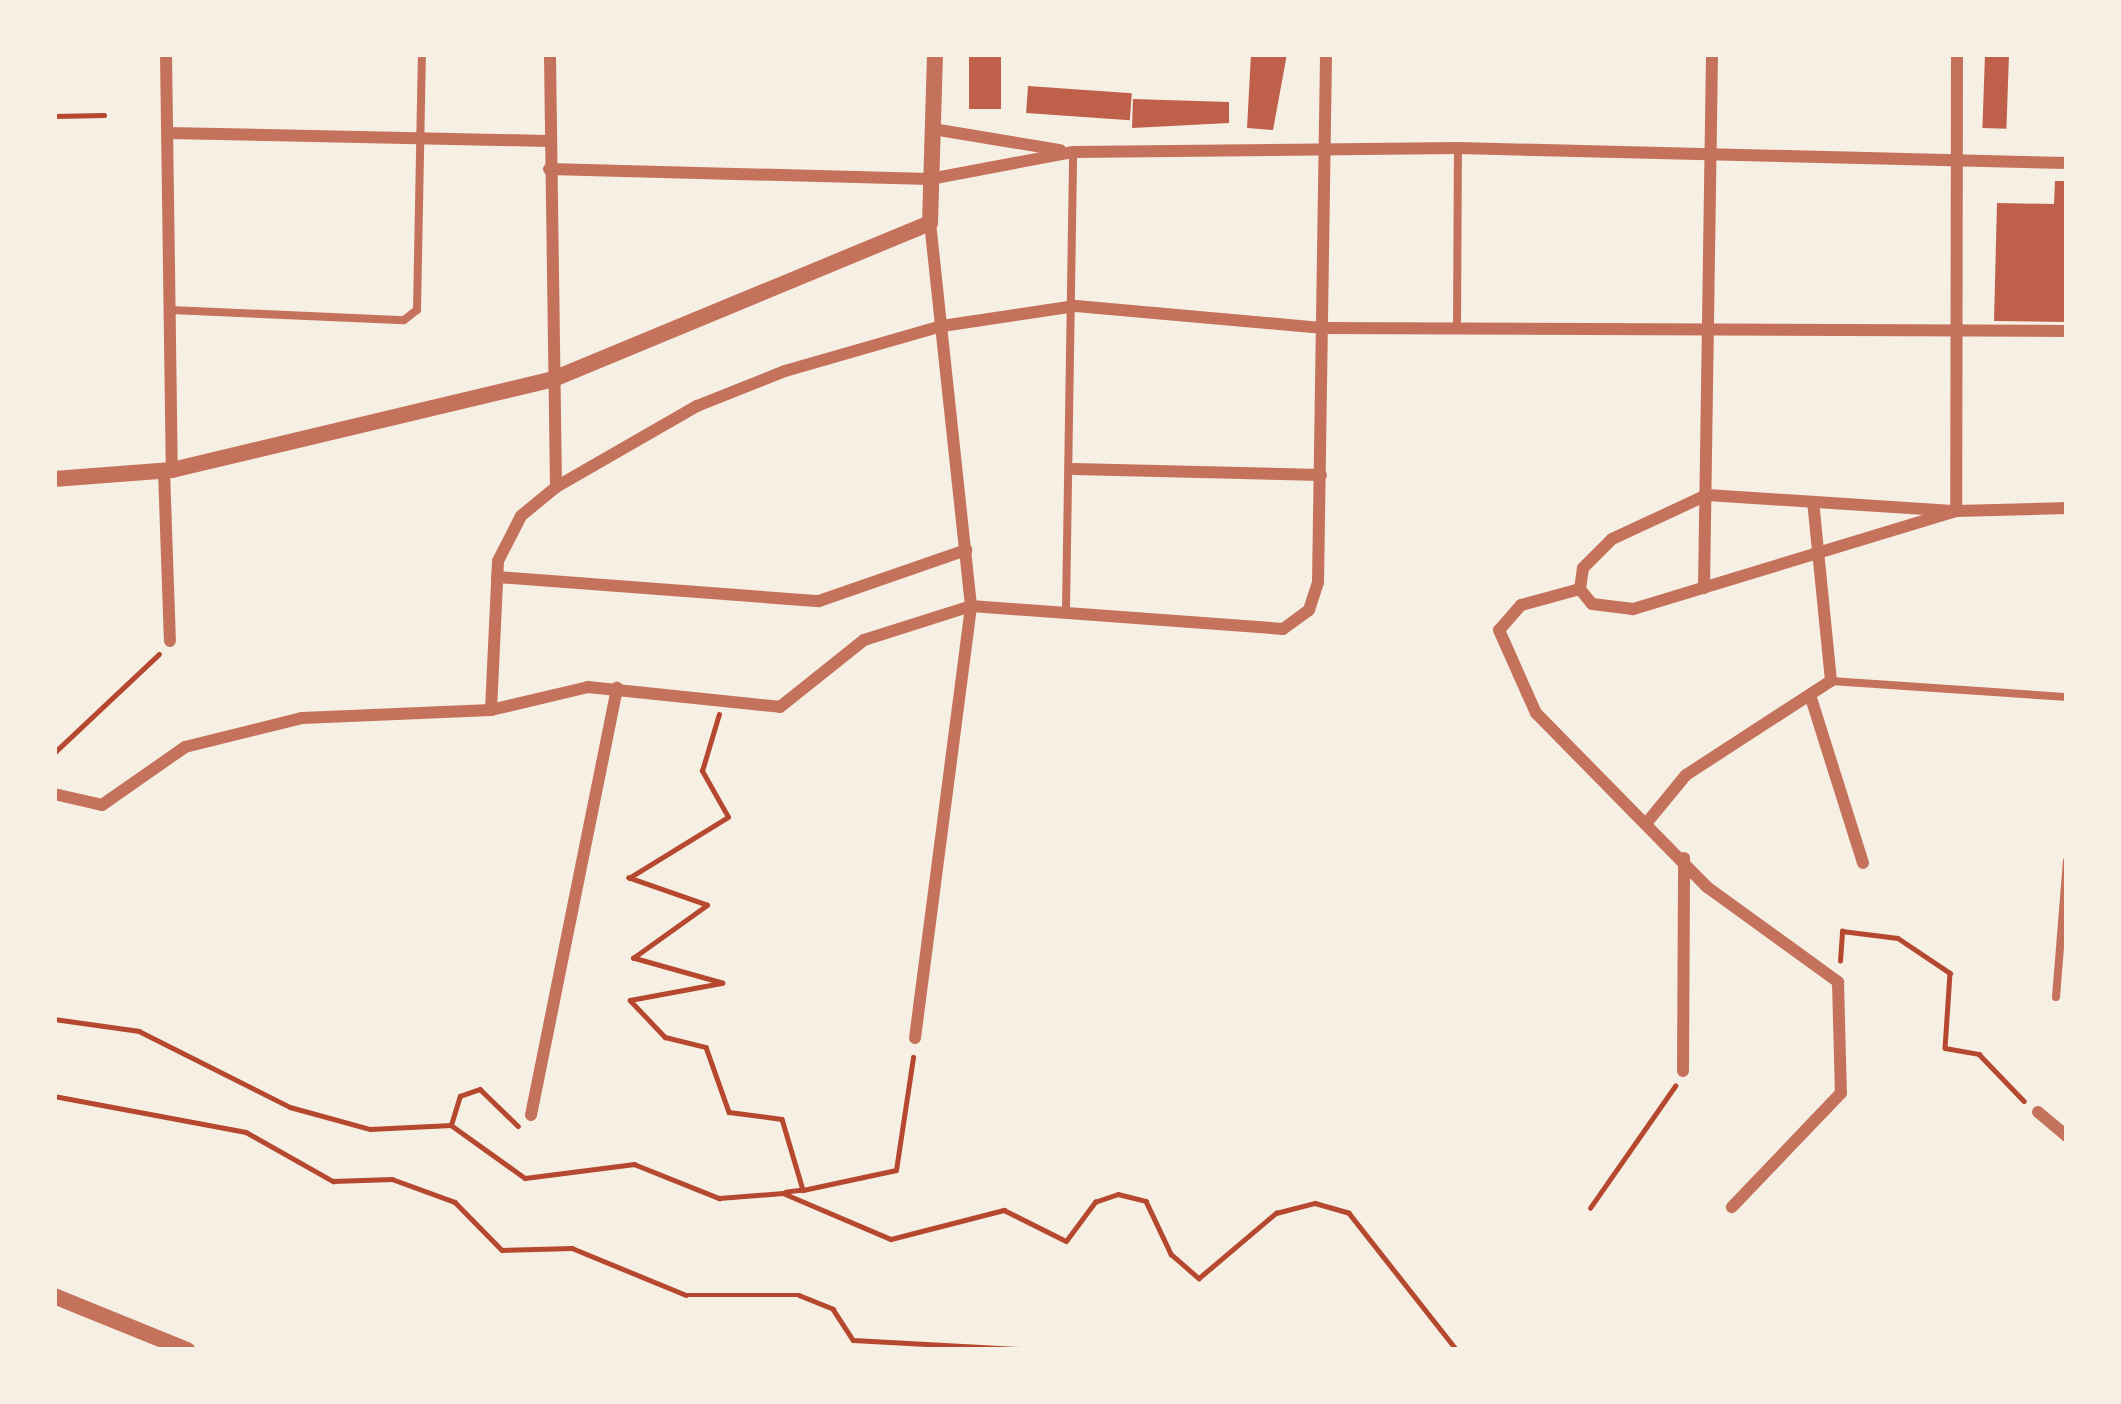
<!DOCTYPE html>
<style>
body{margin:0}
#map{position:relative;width:2121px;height:1404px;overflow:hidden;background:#f6efe4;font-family:"Open Sans",sans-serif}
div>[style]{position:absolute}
.building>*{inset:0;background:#bf614a;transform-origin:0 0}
.path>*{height:4.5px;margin:-2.25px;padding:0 2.25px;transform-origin:2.25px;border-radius:2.25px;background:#b5482f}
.service>*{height:8px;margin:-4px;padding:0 4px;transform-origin:4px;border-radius:4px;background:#c5725c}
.minor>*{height:12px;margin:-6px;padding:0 6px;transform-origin:6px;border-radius:6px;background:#c5725c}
.tertiary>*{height:16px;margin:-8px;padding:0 8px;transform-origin:8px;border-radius:8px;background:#c5725c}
span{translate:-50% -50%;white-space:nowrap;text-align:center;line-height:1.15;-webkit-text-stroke:10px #f6efe4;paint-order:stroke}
.frame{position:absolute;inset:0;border:57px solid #f6efe4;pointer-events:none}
</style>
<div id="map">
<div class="building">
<i style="left:969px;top:54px;width:32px;height:55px"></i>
<i style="clip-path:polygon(1251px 54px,1287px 54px,1273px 130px,1247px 128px)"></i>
<i style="left:1985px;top:54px;width:24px;height:74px;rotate:2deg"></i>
<i style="left:1028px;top:86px;width:104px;height:27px;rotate:4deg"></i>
<i style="clip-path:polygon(1133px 99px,1229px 102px,1229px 123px,1132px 128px)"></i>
<i style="clip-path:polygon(2055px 181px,2067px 181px,2067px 322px,1994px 321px,1997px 203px,2054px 204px)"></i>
</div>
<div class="path">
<i style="left:54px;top:116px;width:50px;rotate:-1.1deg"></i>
<i style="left:54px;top:753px;width:144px;rotate:-43.3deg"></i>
<i style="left:1840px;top:961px;width:30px;rotate:-86deg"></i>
<i style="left:1842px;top:931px;width:56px;rotate:7.1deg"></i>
<i style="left:1898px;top:938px;width:63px;rotate:33.9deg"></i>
<i style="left:1950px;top:973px;width:75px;rotate:93.8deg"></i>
<i style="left:1945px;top:1048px;width:35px;rotate:10deg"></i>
<i style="left:1979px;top:1054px;width:65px;rotate:46.2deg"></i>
<i style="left:630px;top:1000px;width:94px;rotate:-10.5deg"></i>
<i style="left:722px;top:983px;width:92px;rotate:-164.3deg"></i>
<i style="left:633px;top:958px;width:91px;rotate:-35.6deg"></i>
<i style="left:707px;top:905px;width:83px;rotate:-160.9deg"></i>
<i style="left:629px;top:878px;width:116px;rotate:-31.6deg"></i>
<i style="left:728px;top:817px;width:53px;rotate:-119.5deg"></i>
<i style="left:702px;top:771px;width:59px;rotate:-73.4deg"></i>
<i style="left:630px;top:1000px;width:51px;rotate:46.6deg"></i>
<i style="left:665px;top:1037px;width:42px;rotate:13.7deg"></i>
<i style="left:706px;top:1047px;width:69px;rotate:70.5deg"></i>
<i style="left:729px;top:1112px;width:53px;rotate:7.5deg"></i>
<i style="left:782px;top:1119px;width:74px;rotate:73.5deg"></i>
<i style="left:803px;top:1190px;width:17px;rotate:173deg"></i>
<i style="left:54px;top:1019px;width:86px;rotate:8deg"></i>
<i style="left:139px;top:1031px;width:169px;rotate:26.7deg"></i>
<i style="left:290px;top:1107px;width:83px;rotate:15.4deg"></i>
<i style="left:370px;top:1129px;width:81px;rotate:-2.8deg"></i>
<i style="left:451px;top:1125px;width:91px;rotate:35.6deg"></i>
<i style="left:525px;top:1178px;width:110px;rotate:-7.3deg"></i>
<i style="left:634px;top:1164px;width:92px;rotate:21.8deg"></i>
<i style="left:719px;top:1198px;width:64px;rotate:-4.5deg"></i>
<i style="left:783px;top:1193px;width:117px;rotate:23.1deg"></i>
<i style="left:891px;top:1239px;width:117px;rotate:-14.4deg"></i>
<i style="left:1004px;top:1210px;width:69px;rotate:26.6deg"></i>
<i style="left:1066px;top:1241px;width:49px;rotate:-53.4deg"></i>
<i style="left:1095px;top:1202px;width:24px;rotate:-19deg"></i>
<i style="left:1118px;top:1194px;width:29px;rotate:14deg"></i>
<i style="left:1146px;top:1201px;width:59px;rotate:64.7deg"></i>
<i style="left:1171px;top:1254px;width:37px;rotate:41deg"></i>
<i style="left:1199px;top:1278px;width:101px;rotate:-40.2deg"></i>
<i style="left:1276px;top:1213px;width:40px;rotate:-14.4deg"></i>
<i style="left:1315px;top:1203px;width:35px;rotate:16deg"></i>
<i style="left:1349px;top:1213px;width:174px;rotate:51.8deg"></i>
<i style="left:54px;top:1096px;width:195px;rotate:10.6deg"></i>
<i style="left:246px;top:1132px;width:100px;rotate:29.4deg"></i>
<i style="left:333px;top:1181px;width:59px;rotate:-1.9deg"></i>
<i style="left:392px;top:1179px;width:67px;rotate:20.1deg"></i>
<i style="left:455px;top:1202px;width:67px;rotate:45.6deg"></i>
<i style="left:502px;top:1250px;width:70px;rotate:-1.6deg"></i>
<i style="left:572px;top:1248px;width:123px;rotate:22.4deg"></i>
<i style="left:686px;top:1295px;width:113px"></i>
<i style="left:799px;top:1295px;width:37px;rotate:22deg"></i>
<i style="left:833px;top:1309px;width:37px;rotate:57deg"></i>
<i style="left:853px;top:1340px;width:187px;rotate:3.1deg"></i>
<i style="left:451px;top:1125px;width:30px;rotate:-73deg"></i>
<i style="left:460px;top:1096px;width:21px;rotate:-19deg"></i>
<i style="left:480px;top:1089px;width:53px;rotate:44.2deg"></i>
<i style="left:803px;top:1190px;width:95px;rotate:-12.1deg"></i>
<i style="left:896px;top:1170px;width:114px;rotate:-81.4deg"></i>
<i style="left:1590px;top:1208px;width:149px;rotate:-55.1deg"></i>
</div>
<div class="service">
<i style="left:171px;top:310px;width:233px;rotate:2.5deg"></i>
<i style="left:404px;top:320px;width:16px;rotate:-38deg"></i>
<i style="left:417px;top:310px;width:256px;rotate:-88.9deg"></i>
<i style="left:1457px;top:329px;width:181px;rotate:-89.7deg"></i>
<i style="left:1066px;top:609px;width:457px;rotate:-89.1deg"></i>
<i style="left:1831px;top:681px;width:237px;rotate:3.9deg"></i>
<i style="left:2056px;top:997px;width:136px;rotate:-85.4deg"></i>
</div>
<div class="minor">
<i style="left:166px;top:54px;width:416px;rotate:89.2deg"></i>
<i style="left:1957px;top:54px;width:457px;rotate:90.1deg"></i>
<i style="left:1956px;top:511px;width:338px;rotate:163.1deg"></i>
<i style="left:1633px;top:609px;width:41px;rotate:-173deg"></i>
<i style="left:1592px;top:604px;width:19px;rotate:-129deg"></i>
<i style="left:1580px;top:589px;width:21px;rotate:-82deg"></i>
<i style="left:1583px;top:568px;width:41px;rotate:-45deg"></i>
<i style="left:1612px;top:539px;width:105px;rotate:-24.9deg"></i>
<i style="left:1707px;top:495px;width:250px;rotate:3.7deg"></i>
<i style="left:1956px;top:511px;width:111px;rotate:-1.5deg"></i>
<i style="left:933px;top:129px;width:129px;rotate:9.4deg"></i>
<i style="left:168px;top:133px;width:380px;rotate:1.2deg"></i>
<i style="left:549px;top:169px;width:381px;rotate:1.5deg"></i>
<i style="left:930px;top:179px;width:146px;rotate:-10.7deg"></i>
<i style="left:1073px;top:152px;width:385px;rotate:-0.6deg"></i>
<i style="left:1458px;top:148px;width:609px;rotate:1.41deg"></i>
<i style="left:1074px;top:469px;width:247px;rotate:1.4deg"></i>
<i style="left:164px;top:471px;width:170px;rotate:88deg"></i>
<i style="left:556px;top:487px;width:163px;rotate:-29.9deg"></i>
<i style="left:697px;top:406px;width:95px;rotate:-21.7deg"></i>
<i style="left:785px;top:371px;width:163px;rotate:-16deg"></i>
<i style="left:942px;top:326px;width:135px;rotate:-8.5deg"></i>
<i style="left:1076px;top:306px;width:246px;rotate:5.1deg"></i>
<i style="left:1321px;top:328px;width:746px;rotate:0.23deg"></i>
<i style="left:497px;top:577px;width:323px;rotate:4.3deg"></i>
<i style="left:819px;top:601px;width:156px;rotate:-19.1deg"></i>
<i style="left:1704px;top:588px;width:534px;rotate:-89.14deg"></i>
<i style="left:1580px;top:589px;width:61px;rotate:164.8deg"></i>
<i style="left:1521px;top:605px;width:33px;rotate:131deg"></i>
<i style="left:1499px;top:630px;width:91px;rotate:66deg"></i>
<i style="left:1536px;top:713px;width:244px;rotate:45.5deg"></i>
<i style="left:1707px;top:887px;width:162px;rotate:35.9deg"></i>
<i style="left:1838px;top:982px;width:111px;rotate:88.5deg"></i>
<i style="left:1841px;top:1093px;width:158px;rotate:133.7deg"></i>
<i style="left:1811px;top:698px;width:173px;rotate:72.5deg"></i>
<i style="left:491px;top:710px;width:149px;rotate:-87.3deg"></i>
<i style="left:498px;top:561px;width:51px;rotate:-62.9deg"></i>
<i style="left:521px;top:516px;width:45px;rotate:-39.6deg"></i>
<i style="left:556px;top:487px;width:433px;rotate:-90.8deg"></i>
<i style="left:54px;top:794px;width:49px;rotate:12.9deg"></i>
<i style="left:102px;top:805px;width:101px;rotate:-34.9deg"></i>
<i style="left:185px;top:747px;width:121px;rotate:-13.9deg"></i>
<i style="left:302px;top:718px;width:189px;rotate:-2.4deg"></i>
<i style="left:491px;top:710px;width:100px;rotate:-13.3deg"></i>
<i style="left:588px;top:687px;width:193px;rotate:5.9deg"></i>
<i style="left:780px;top:707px;width:107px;rotate:-38.6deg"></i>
<i style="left:864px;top:640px;width:112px;rotate:-17.6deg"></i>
<i style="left:971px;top:606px;width:313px;rotate:4.2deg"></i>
<i style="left:1283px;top:629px;width:32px;rotate:-36deg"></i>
<i style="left:1309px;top:610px;width:28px;rotate:-72deg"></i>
<i style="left:1318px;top:583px;width:529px;rotate:-89.13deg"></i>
<i style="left:1649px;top:820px;width:58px;rotate:-50.6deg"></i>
<i style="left:1686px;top:775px;width:173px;rotate:-33deg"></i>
<i style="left:1831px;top:681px;width:180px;rotate:-95.7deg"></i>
<i style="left:915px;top:1038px;width:436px;rotate:-82.6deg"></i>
<i style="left:971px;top:606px;width:385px;rotate:-96.1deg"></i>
<i style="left:1683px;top:1071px;width:213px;rotate:-89.7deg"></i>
<i style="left:2038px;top:1112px;width:38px;rotate:40deg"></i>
<i style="left:531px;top:1115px;width:436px;rotate:-78.6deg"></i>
</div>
<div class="tertiary">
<i style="left:54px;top:479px;width:118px;rotate:-4.4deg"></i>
<i style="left:172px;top:470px;width:390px;rotate:-13.4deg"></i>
<i style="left:551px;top:380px;width:410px;rotate:-22.5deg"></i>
<i style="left:930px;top:223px;width:169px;rotate:-88.3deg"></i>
<i style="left:54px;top:1296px;width:144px;rotate:22.1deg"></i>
</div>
<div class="frame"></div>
</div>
